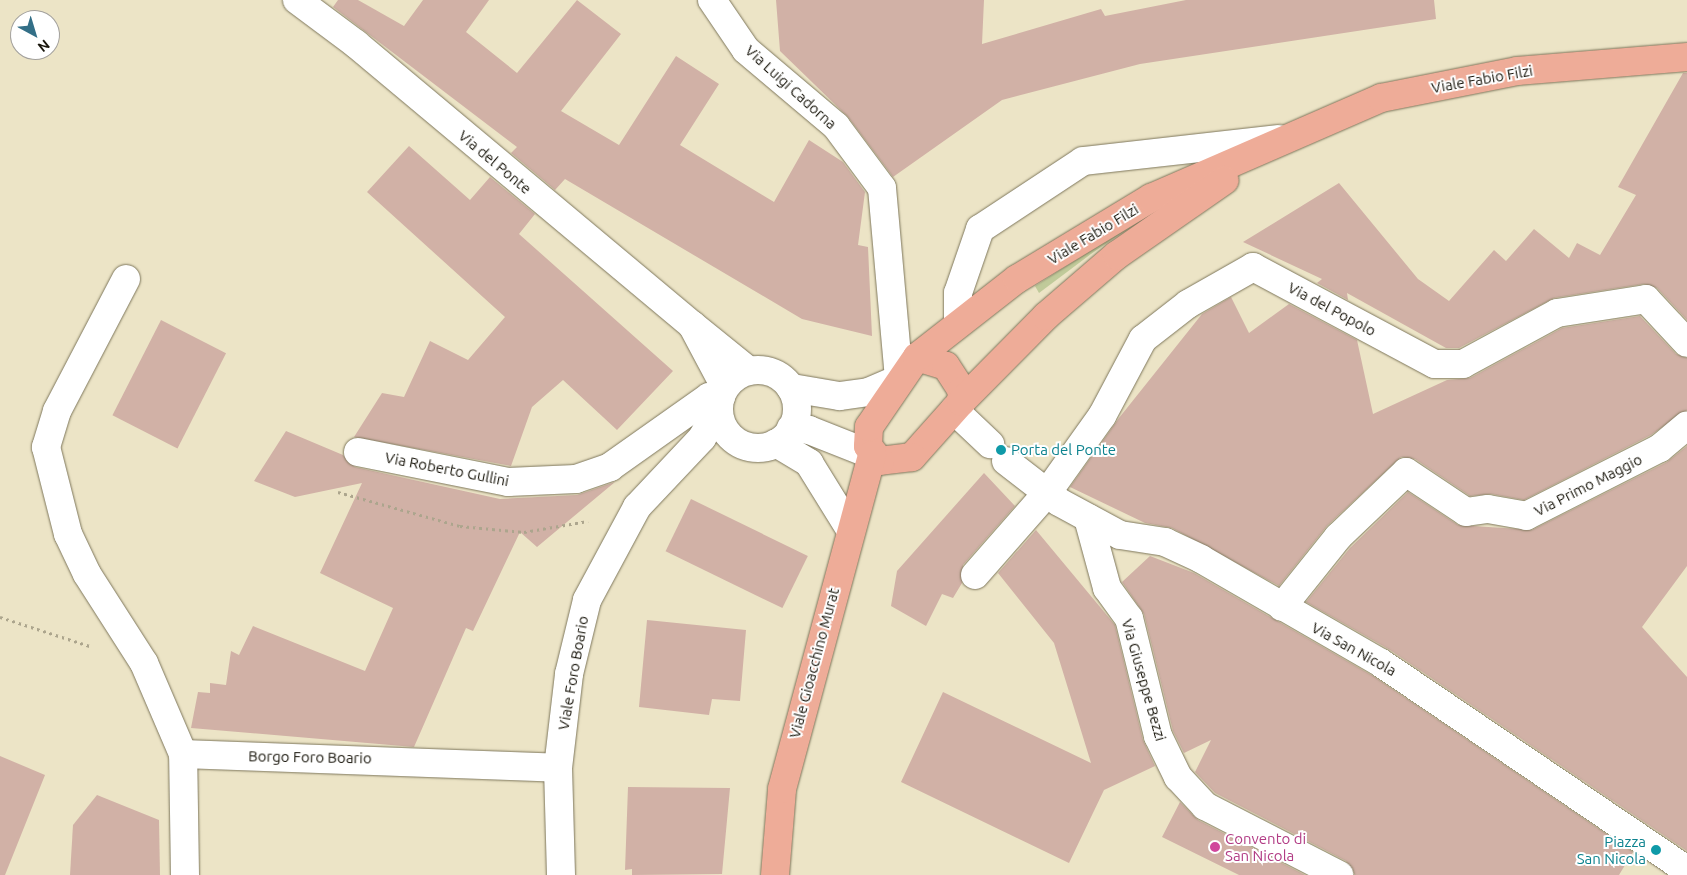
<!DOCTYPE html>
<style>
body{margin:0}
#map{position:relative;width:1687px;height:875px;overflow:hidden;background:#ece4c6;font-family:Ubuntu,sans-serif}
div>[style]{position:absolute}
.green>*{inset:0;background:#c0ca9a}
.building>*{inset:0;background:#d1b1a6;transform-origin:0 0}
.path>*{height:3px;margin-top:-1.5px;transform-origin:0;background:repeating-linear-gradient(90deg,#aca58d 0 2.5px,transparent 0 6.5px)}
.roads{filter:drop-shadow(0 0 1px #7e775c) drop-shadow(0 0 1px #7e775c)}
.minor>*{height:28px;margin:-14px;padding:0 14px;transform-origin:14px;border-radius:14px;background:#fff}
.minor>.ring{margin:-14px;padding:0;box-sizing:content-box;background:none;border:28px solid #fff;border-radius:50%}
.major>*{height:28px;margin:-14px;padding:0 14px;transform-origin:14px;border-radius:14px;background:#eeac98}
.dots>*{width:14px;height:14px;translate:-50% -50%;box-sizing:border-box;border:2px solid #fff;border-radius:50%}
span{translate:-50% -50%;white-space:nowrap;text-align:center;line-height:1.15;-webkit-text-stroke:4px #fff;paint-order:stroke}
.street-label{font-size:15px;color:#18150b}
.culture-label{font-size:15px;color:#0d838f}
.left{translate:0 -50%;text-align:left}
.right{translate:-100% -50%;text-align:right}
.hotel-label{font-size:15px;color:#b23c85}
.north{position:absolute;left:10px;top:10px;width:50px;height:50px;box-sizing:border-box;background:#fff;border:1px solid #a3a19d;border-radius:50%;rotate:141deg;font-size:14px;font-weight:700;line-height:20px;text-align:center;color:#18150b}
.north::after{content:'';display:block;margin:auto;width:18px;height:22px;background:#336f87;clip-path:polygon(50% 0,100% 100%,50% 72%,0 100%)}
</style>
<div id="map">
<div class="green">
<i style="clip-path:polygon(1168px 201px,1091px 254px,1039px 293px,1035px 286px)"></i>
</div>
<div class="building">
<i style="clip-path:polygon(338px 0,358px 0,404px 26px,423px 0,489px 0,466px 32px,517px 73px,577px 0,621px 34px,561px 111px,619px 145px,676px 56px,719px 84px,680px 145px,774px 202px,809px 140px,843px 162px,865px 192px,858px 245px,868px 247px,872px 336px,802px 319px,565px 179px,555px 190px,511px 153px,517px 147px,333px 7px)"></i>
<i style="clip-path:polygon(776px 0,984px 0,982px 44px,1101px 9px,1105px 16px,1186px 0,1434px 0,1436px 19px,1140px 64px,1002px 100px,893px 177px,848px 117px,780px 51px)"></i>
<i style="clip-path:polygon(1683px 73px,1687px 73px,1687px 320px,1657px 288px,1644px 284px,1554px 298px,1459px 348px,1446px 348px,1347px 293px,1348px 300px,1317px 283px,1322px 279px,1243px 242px,1339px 183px,1418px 279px,1449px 301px,1494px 250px,1506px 261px,1534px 229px,1569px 258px,1577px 243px,1600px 255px,1636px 195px,1618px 187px)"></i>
<i style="clip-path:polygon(409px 146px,470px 200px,490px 177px,535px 214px,519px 234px,673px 371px,617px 430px,563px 380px,532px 407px,511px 466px,354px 437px,382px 393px,404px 397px,430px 341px,468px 360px,505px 317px,367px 192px)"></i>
<i style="clip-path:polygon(1231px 297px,1249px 333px,1289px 304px,1357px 340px,1373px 414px,1447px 380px,1470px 378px,1562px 328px,1640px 316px,1676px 354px,1687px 358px,1687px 410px,1651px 435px,1524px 500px,1491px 494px,1470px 496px,1415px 459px,1401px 457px,1327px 526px,1279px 586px,1172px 528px,1145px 523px,1070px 487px,1119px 418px,1202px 314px)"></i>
<i style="left:161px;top:320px;width:73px;height:107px;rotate:27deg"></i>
<i style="clip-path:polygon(286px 431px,343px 455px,355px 467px,500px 499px,577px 495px,615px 482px,537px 547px,520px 532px,473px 631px,466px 628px,414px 747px,191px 728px,198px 692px,210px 693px,210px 683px,226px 685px,231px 651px,239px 655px,253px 626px,365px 671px,393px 608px,320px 573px,362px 483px,295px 497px,254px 481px)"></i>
<i style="clip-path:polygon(1687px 446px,1687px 566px,1642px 627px,1687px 677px,1687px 851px,1390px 650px,1306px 602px,1350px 548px,1408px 492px,1458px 525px,1532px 530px,1667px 462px)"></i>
<i style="clip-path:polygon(984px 473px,1015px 506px,963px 565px,962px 583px,953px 598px,942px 594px,926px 626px,891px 606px,897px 571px)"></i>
<i style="left:691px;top:499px;width:130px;height:58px;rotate:26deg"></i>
<i style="clip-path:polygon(1036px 530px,1115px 625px,1143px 740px,1155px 766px,1104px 790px,1069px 863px,901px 782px,943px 692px,1091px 763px,1054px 643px,998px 573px)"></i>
<i style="clip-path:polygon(1150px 556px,1194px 573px,1373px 676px,1633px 852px,1619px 875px,1355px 875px,1346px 861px,1215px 793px,1195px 772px,1211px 740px,1184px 753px,1173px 731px,1144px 614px,1122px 582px)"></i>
<i style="clip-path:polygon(647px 620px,746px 630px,740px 701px,712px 699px,709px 715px,639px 707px)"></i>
<i style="clip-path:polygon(0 756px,45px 775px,5px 875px,0 875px)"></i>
<i style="clip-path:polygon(628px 787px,730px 788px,722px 874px,632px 875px,632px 869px,625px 870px)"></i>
<i style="clip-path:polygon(97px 795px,159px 820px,160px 875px,70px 875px,73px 825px)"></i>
<i style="clip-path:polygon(1180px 802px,1198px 820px,1305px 875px,1239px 875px,1162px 837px)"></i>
</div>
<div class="path">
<i style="left:338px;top:492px;width:127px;rotate:15.6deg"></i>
<i style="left:460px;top:526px;width:64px;rotate:5.4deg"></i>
<i style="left:524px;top:532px;width:65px;rotate:-9.8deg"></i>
<i style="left:0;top:617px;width:95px;rotate:17.9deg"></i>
</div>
<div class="roads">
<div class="minor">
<i style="left:297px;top:0;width:74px;rotate:36.7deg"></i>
<i style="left:356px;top:44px;width:438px;rotate:39.9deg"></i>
<i style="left:712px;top:0;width:60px;rotate:55.8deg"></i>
<i style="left:746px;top:50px;width:118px;rotate:40.2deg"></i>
<i style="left:836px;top:126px;width:77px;rotate:53.4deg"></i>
<i style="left:882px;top:188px;width:192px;rotate:84.9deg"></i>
<i style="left:899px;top:379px;width:33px;rotate:157deg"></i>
<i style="left:869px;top:392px;width:30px;rotate:172deg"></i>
<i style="left:839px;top:396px;width:49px;rotate:-170.5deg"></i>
<i style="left:126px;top:279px;width:149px;rotate:117.6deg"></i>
<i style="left:57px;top:411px;width:38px;rotate:107deg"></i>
<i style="left:46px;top:447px;width:90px;rotate:75.8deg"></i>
<i style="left:68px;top:534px;width:44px;rotate:64.6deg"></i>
<i style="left:87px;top:574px;width:106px;rotate:57.4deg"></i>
<i style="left:144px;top:663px;width:99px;rotate:66.8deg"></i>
<i style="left:958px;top:323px;width:30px;rotate:-90deg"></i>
<i style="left:958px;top:293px;width:68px;rotate:-71deg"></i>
<i style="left:980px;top:229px;width:123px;rotate:-33.4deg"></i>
<i style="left:1083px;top:161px;width:197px;rotate:-6.4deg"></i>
<i class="ring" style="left:719px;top:370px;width:50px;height:50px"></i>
<i style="left:725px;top:387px;width:70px;rotate:-118deg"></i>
<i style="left:692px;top:325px;width:73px;rotate:38.9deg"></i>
<i style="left:954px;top:410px;width:50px;rotate:43.4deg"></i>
<i style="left:791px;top:428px;width:18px;rotate:6deg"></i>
<i style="left:809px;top:430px;width:68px;rotate:21.6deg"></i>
<i style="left:776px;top:443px;width:39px;rotate:31deg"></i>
<i style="left:809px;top:463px;width:78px;rotate:58.2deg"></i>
<i style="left:358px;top:452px;width:153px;rotate:11.3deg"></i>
<i style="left:508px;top:482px;width:68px;rotate:-2.5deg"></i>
<i style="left:576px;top:479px;width:36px;rotate:-19deg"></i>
<i style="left:610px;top:467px;width:121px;rotate:-35.3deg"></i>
<i style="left:709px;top:397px;width:12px"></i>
<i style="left:1006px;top:461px;width:67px;rotate:37.7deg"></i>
<i style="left:1059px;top:502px;width:69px;rotate:28.4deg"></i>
<i style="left:1120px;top:535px;width:46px;rotate:8.8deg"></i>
<i style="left:1165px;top:542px;width:40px;rotate:25deg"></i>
<i style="left:1201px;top:559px;width:208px;rotate:30deg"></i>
<i style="left:1381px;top:663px;width:369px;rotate:34.1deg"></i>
<i style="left:1088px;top:518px;width:73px;rotate:74.8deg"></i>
<i style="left:1107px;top:588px;width:37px;rotate:54deg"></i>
<i style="left:1129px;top:618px;width:122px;rotate:76.2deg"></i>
<i style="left:1158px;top:736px;width:46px;rotate:64deg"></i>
<i style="left:1178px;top:777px;width:40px;rotate:47deg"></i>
<i style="left:1205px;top:806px;width:151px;rotate:27.2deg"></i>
<i style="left:975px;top:575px;width:109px;rotate:-48.7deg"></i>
<i style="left:1047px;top:493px;width:95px;rotate:-54.5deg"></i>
<i style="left:1102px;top:416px;width:87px;rotate:-62deg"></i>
<i style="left:1143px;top:339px;width:57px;rotate:-37.9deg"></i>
<i style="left:1188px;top:304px;width:75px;rotate:-29.6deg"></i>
<i style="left:1253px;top:267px;width:206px;rotate:28.1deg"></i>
<i style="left:1435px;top:364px;width:28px"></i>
<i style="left:1463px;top:364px;width:107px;rotate:-28.5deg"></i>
<i style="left:1557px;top:313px;width:90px;rotate:-8.9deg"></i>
<i style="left:1646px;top:299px;width:60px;rotate:47deg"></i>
<i style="left:1282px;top:607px;width:90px;rotate:-51.3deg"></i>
<i style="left:1338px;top:537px;width:94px;rotate:-43.7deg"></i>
<i style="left:1406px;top:472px;width:72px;rotate:33.7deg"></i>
<i style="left:1466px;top:512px;width:22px;rotate:-8deg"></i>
<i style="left:1488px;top:509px;width:39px;rotate:10deg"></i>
<i style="left:1526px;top:516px;width:150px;rotate:-26.9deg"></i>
<i style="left:1660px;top:448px;width:35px;rotate:-40deg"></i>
<i style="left:185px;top:875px;width:121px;rotate:-90.9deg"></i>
<i style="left:183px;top:754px;width:375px;rotate:2.1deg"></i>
<i style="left:561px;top:875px;width:107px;rotate:-91.6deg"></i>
<i style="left:558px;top:768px;width:95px;rotate:-83.3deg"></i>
<i style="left:569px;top:674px;width:76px;rotate:-76.3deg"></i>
<i style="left:587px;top:600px;width:106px;rotate:-61.7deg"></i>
<i style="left:637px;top:507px;width:95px;rotate:-46.7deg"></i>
<i style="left:702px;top:438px;width:35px;rotate:-61deg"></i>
</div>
<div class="major">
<i style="left:917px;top:357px;width:30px;rotate:17deg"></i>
<i style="left:946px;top:366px;width:30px;rotate:57deg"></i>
<i style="left:962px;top:391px;width:11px;rotate:95deg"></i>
<i style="left:961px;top:402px;width:74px;rotate:131.7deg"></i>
<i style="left:912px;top:457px;width:32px;rotate:173deg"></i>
<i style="left:880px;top:461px;width:19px;rotate:-129deg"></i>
<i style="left:868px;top:446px;width:19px;rotate:-87deg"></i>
<i style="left:869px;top:427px;width:85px;rotate:-55.6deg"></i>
<i style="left:917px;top:357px;width:127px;rotate:-38deg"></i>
<i style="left:1017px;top:279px;width:157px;rotate:-31.2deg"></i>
<i style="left:1151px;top:198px;width:251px;rotate:-23.5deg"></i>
<i style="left:1381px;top:98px;width:139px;rotate:-11.2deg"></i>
<i style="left:1517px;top:71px;width:171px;rotate:-4.7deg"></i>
<i style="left:961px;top:402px;width:121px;rotate:-45.3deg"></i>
<i style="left:1046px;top:316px;width:94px;rotate:-40.7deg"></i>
<i style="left:1117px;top:255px;width:131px;rotate:-34.8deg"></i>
<i style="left:775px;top:875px;width:86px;rotate:-85.3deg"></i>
<i style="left:782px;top:789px;width:346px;rotate:-74.9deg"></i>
</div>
</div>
<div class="dots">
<i style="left:1001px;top:450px;background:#0f9aa8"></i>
<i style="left:1215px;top:847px;background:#d1479c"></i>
<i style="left:1656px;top:850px;background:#0f9aa8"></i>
</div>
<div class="street-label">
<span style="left:1482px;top:79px;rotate:-10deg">Viale Fabio Filzi</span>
<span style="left:791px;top:87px;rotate:42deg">Via Luigi Cadorna</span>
<span style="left:495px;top:162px;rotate:40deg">Via del Ponte</span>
<span style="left:1093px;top:234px;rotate:-31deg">Viale Fabio Filzi</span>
<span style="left:1332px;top:309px;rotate:28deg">Via del Popolo</span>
<span style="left:447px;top:469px;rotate:11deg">Via Roberto Gullini</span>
<span style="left:1588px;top:485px;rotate:-27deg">Via Primo Maggio</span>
<span style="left:1354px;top:649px;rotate:29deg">Via San Nicola</span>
<span style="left:814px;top:663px;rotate:-75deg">Viale Gioacchino Murat</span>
<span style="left:573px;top:673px;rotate:-80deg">Viale Foro Boario</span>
<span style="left:1144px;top:680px;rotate:74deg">Via Giuseppe Bezzi</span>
<span style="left:310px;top:757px;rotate:1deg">Borgo Foro Boario</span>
</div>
<div class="culture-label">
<span class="left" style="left:1011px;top:450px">Porta del Ponte</span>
<span class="right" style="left:1646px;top:850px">Piazza<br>San Nicola</span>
</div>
<div class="hotel-label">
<span class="left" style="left:1225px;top:847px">Convento di<br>San Nicola</span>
</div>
<div class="north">N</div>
</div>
